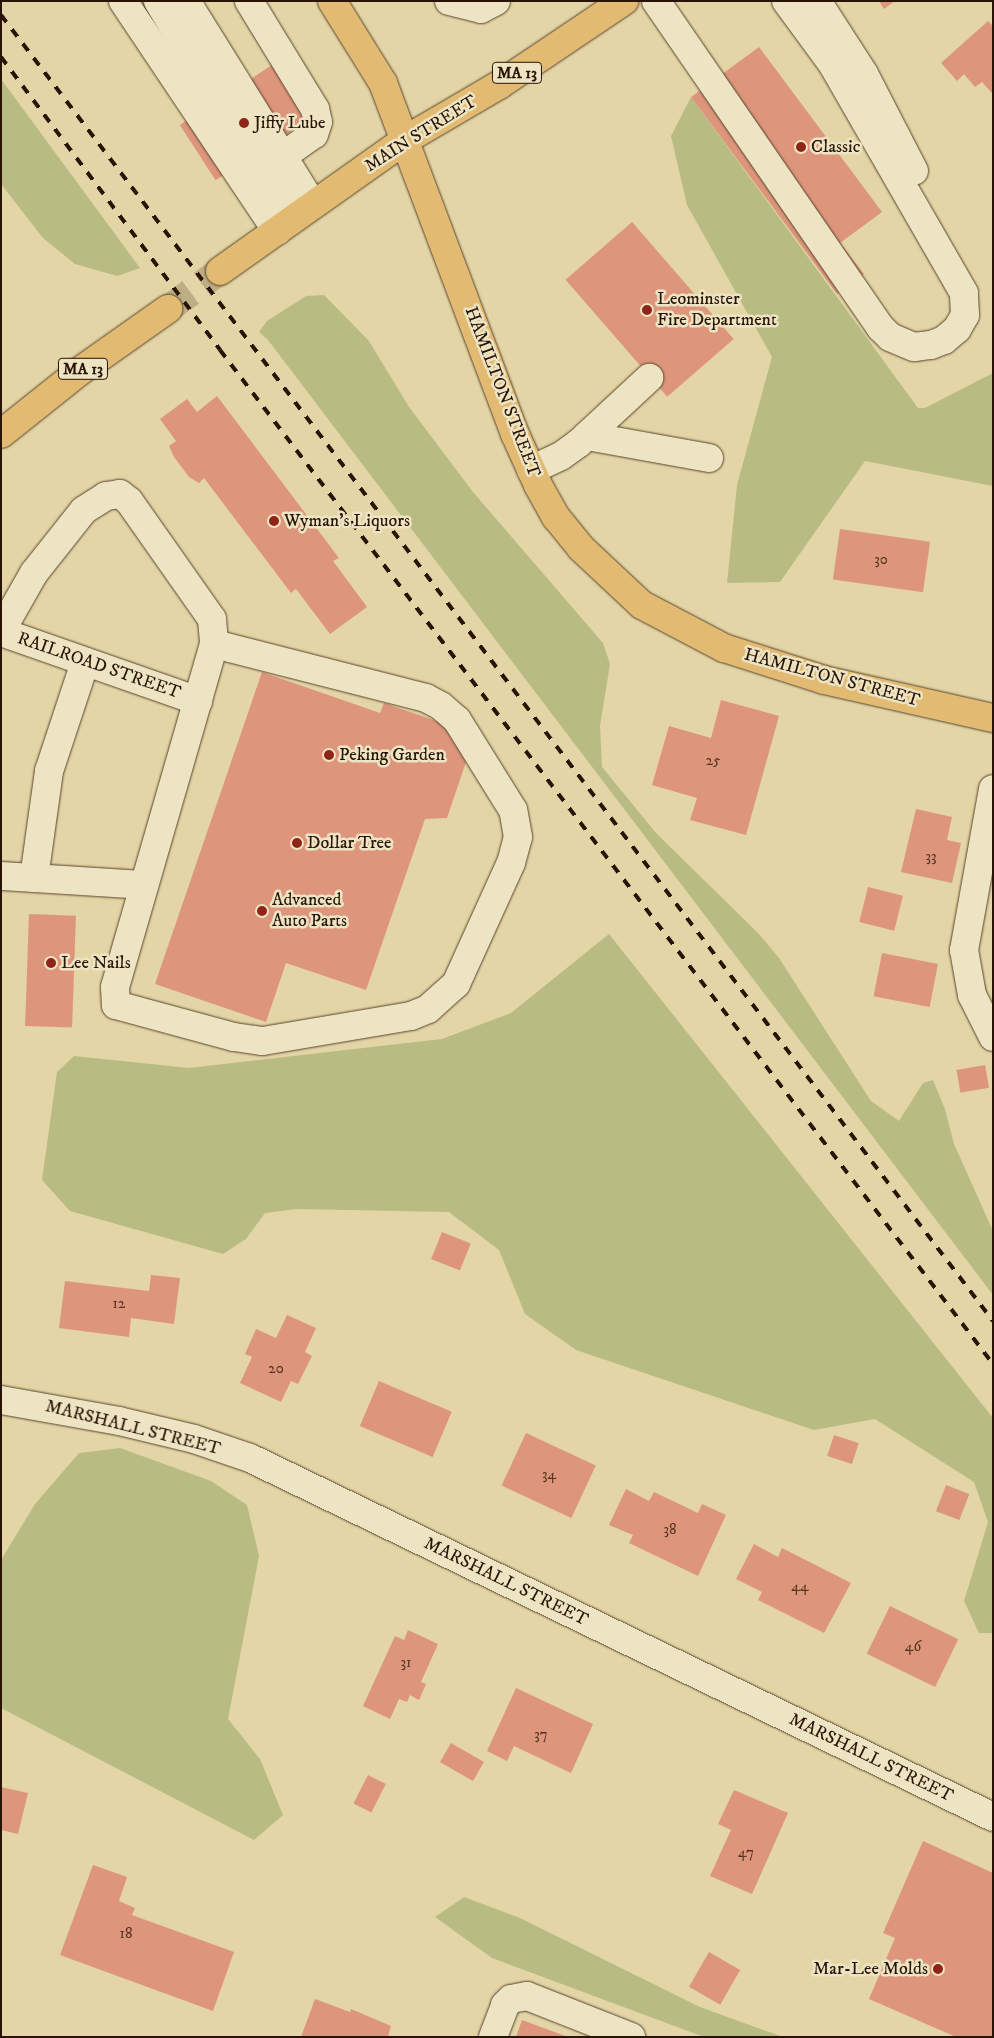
<!DOCTYPE html>
<style>
body{margin:0}
#map{position:relative;width:994px;height:2038px;overflow:hidden;background:#e3d5a5;font-family:"IM FELL DW Pica",serif}
div>[style]{position:absolute}
.green>*{inset:0;background:#b8bc83}
.building>*{inset:0;background:#dd967b;transform-origin:0 0}
.major-tunnel>*{height:28px;margin-top:-14px;transform-origin:0;background:repeating-linear-gradient(90deg,#beae85 0 28px,transparent 0 42px)}
.roads{filter:drop-shadow(0 0 1px #58442d) drop-shadow(0 0 1px #58442d)}
.minor>*{height:28px;margin:-14px;padding:0 14px;transform-origin:14px;border-radius:14px;background:#ede4c4}
.major>*{height:28px;margin:-14px;padding:0 14px;transform-origin:14px;border-radius:14px;background:#e2ba72}
.rail>*{height:4px;margin-top:-2px;transform-origin:0;background:repeating-linear-gradient(90deg,#291305 0 9px,transparent 0 18px)}
.dots>*{width:14px;height:14px;translate:-50% -50%;box-sizing:border-box;border:2px solid #ede4c4;border-radius:50%}
span{translate:-50% -50%;white-space:nowrap;text-align:center;line-height:1.15;-webkit-text-stroke:5px #ede4c4;paint-order:stroke}
.number-label{font-size:15px;color:#563422}
.number-label span{-webkit-text-stroke-width:0}
.shield-label span{padding:1px 4px;background:#ede4c4;border:1px solid;border-radius:4px;-webkit-text-stroke-width:0}
.shield-label{font-size:16px;color:#291305;font-weight:700}
.poi-label{font-size:18px;color:#291305}
.left{translate:0 -50%;text-align:left}
.right{translate:-100% -50%;text-align:right}
.street-label{font-size:18px;color:#291305}
.frame{position:absolute;inset:0;border:2px solid #291305;pointer-events:none}
</style>
<div id="map">
<div class="green">
<i style="clip-path:polygon(1px 79px,140px 268px,117px 276px,75px 264px,43px 238px,1px 184px)"></i>
<i style="clip-path:polygon(691px 97px,918px 408px,925px 408px,993px 373px,993px 486px,865px 461px,780px 582px,727px 583px,737px 485px,772px 357px,687px 205px,671px 136px)"></i>
<i style="clip-path:polygon(324px 295px,369px 341px,409px 407px,473px 492px,603px 643px,610px 664px,600px 726px,602px 767px,656px 833px,759px 934px,779px 958px,871px 1101px,899px 1121px,923px 1083px,933px 1080px,945px 1109px,954px 1144px,993px 1231px,993px 1295px,268px 340px,259px 332px,267px 321px,306px 296px)"></i>
<i style="clip-path:polygon(609px 934px,993px 1418px,993px 1633px,979px 1633px,964px 1601px,988px 1522px,974px 1482px,875px 1419px,814px 1430px,576px 1350px,525px 1314px,499px 1250px,449px 1212px,297px 1209px,265px 1213px,246px 1239px,223px 1254px,70px 1211px,42px 1180px,57px 1072px,74px 1056px,189px 1068px,442px 1039px,511px 1013px)"></i>
<i style="clip-path:polygon(120px 1448px,211px 1481px,247px 1505px,259px 1556px,228px 1719px,260px 1759px,283px 1815px,254px 1840px,1px 1708px,1px 1560px,35px 1504px,79px 1453px)"></i>
<i style="clip-path:polygon(464px 1897px,520px 1918px,700px 2007px,783px 2037px,704px 2037px,492px 1958px,435px 1917px)"></i>
</div>
<div class="building">
<i style="clip-path:polygon(879px 1px,895px 1px,884px 9px)"></i>
<i style="clip-path:polygon(988px 21px,993px 26px,993px 94px,982px 82px,975px 87px,964px 74px,957px 81px,941px 63px)"></i>
<i style="clip-path:polygon(759px 47px,882px 212px,840px 243px,864px 274px,837px 294px,691px 97px)"></i>
<i style="left:272px;top:65px;width:66px;height:110px;rotate:57deg"></i>
<i style="left:632px;top:222px;width:155px;height:88px;rotate:49deg"></i>
<i style="clip-path:polygon(217px 396px,339px 558px,333px 561px,367px 607px,330px 634px,296px 589px,291px 593px,204px 478px,199px 483px,189px 477px,174px 457px,169px 446px,176px 441px,160px 419px,187px 399px,197px 412px)"></i>
<i style="left:840px;top:529px;width:91px;height:51px;rotate:8deg"></i>
<i style="clip-path:polygon(262px 672px,380px 713px,384px 703px,448px 725px,466px 762px,447px 818px,425px 819px,366px 990px,286px 963px,266px 1022px,155px 984px)"></i>
<i style="clip-path:polygon(721px 700px,779px 716px,746px 835px,690px 820px,697px 798px,652px 785px,669px 726px,711px 738px)"></i>
<i style="clip-path:polygon(916px 809px,952px 817px,947px 840px,961px 843px,952px 883px,901px 872px)"></i>
<i style="left:868px;top:887px;width:36px;height:36px;rotate:14deg"></i>
<i style="left:29px;top:914px;width:47px;height:112px;rotate:2deg"></i>
<i style="left:882px;top:953px;width:57px;height:44px;rotate:11deg"></i>
<i style="left:985px;top:1065px;width:23px;height:29px;rotate:80deg"></i>
<i style="left:442px;top:1232px;width:31px;height:29px;rotate:22deg"></i>
<i style="clip-path:polygon(151px 1275px,180px 1278px,174px 1324px,131px 1318px,129px 1337px,59px 1328px,65px 1281px,149px 1291px)"></i>
<i style="clip-path:polygon(287px 1315px,316px 1328px,305px 1352px,312px 1356px,298px 1384px,291px 1381px,281px 1402px,240px 1383px,252px 1357px,245px 1354px,256px 1329px,276px 1338px)"></i>
<i style="left:379px;top:1381px;width:79px;height:49px;rotate:23deg"></i>
<i style="left:526px;top:1433px;width:77px;height:58px;rotate:25deg"></i>
<i style="left:834px;top:1435px;width:26px;height:22px;rotate:18deg"></i>
<i style="left:946px;top:1485px;width:25px;height:28px;rotate:21deg"></i>
<i style="clip-path:polygon(626px 1489px,649px 1501px,654px 1492px,698px 1513px,702px 1504px,726px 1515px,698px 1576px,629px 1543px,633px 1535px,609px 1525px)"></i>
<i style="clip-path:polygon(754px 1544px,778px 1557px,782px 1548px,851px 1583px,824px 1633px,758px 1600px,762px 1592px,736px 1579px)"></i>
<i style="left:890px;top:1606px;width:76px;height:53px;rotate:26deg"></i>
<i style="clip-path:polygon(408px 1630px,438px 1644px,421px 1682px,426px 1684px,419px 1700px,410px 1695px,407px 1702px,399px 1699px,390px 1719px,363px 1706px,395px 1636px,404px 1640px)"></i>
<i style="clip-path:polygon(516px 1688px,593px 1724px,571px 1773px,514px 1746px,507px 1761px,487px 1751px)"></i>
<i style="left:451px;top:1743px;width:38px;height:22px;rotate:30deg"></i>
<i style="left:368px;top:1775px;width:20px;height:32px;rotate:27deg"></i>
<i style="clip-path:polygon(1px 1787px,28px 1793px,18px 1834px,1px 1830px)"></i>
<i style="clip-path:polygon(734px 1790px,788px 1813px,752px 1894px,710px 1876px,731px 1830px,718px 1824px)"></i>
<i style="clip-path:polygon(923px 1841px,993px 1873px,993px 2037px,956px 2037px,869px 1999px,895px 1938px,883px 1933px)"></i>
<i style="clip-path:polygon(93px 1865px,127px 1877px,119px 1901px,135px 1908px,132px 1915px,234px 1952px,213px 2011px,60px 1955px)"></i>
<i style="left:709px;top:1952px;width:36px;height:40px;rotate:30deg"></i>
<i style="clip-path:polygon(315px 1999px,350px 2012px,351px 2009px,391px 2026px,388px 2037px,301px 2037px)"></i>
<i style="clip-path:polygon(522px 2020px,568px 2037px,516px 2037px)"></i>
</div>
<div class="major-tunnel">
<i style="left:168px;top:309px;width:64px;rotate:-36.2deg"></i>
</div>
<div class="roads">
<div class="minor">
<i style="left:123px;top:1px;width:277px;rotate:56.2deg"></i>
<i style="left:158px;top:1px;width:117px;rotate:59deg"></i>
<i style="left:218px;top:101px;width:139px;rotate:56.4deg"></i>
<i style="left:186px;top:1px;width:240px;rotate:58.1deg"></i>
<i style="left:249px;top:1px;width:127px;rotate:58.6deg"></i>
<i style="left:315px;top:109px;width:13px;rotate:77deg"></i>
<i style="left:318px;top:122px;width:13px;rotate:108deg"></i>
<i style="left:314px;top:134px;width:59px;rotate:144.7deg"></i>
<i style="left:449px;top:1px;width:33px;rotate:14deg"></i>
<i style="left:481px;top:9px;width:17px;rotate:-28deg"></i>
<i style="left:656px;top:1px;width:397px;rotate:55.5deg"></i>
<i style="left:881px;top:328px;width:13px;rotate:45deg"></i>
<i style="left:890px;top:337px;width:26px;rotate:23deg"></i>
<i style="left:914px;top:347px;width:17px;rotate:-7deg"></i>
<i style="left:931px;top:345px;width:14px;rotate:-21deg"></i>
<i style="left:944px;top:340px;width:17px;rotate:-40deg"></i>
<i style="left:957px;top:329px;width:16px;rotate:-60deg"></i>
<i style="left:965px;top:315px;width:22px;rotate:-93deg"></i>
<i style="left:964px;top:293px;width:263px;rotate:-119.9deg"></i>
<i style="left:833px;top:65px;width:79px;rotate:-126.3deg"></i>
<i style="left:817px;top:1px;width:87px;rotate:57.2deg"></i>
<i style="left:864px;top:74px;width:109px;rotate:62.7deg"></i>
<i style="left:587px;top:436px;width:124px;rotate:10.2deg"></i>
<i style="left:531px;top:470px;width:33px;rotate:-25deg"></i>
<i style="left:561px;top:456px;width:22px;rotate:-36deg"></i>
<i style="left:579px;top:443px;width:96px;rotate:-42.9deg"></i>
<i style="left:1px;top:631px;width:67px;rotate:-60.4deg"></i>
<i style="left:34px;top:573px;width:80px;rotate:-51.6deg"></i>
<i style="left:84px;top:510px;width:26px;rotate:-32deg"></i>
<i style="left:106px;top:496px;width:14px;rotate:-8deg"></i>
<i style="left:120px;top:494px;width:11px;rotate:38deg"></i>
<i style="left:129px;top:501px;width:144px;rotate:54.9deg"></i>
<i style="left:212px;top:619px;width:25px;rotate:85deg"></i>
<i style="left:214px;top:644px;width:357px;rotate:106.1deg"></i>
<i style="left:115px;top:987px;width:18px;rotate:87deg"></i>
<i style="left:116px;top:1005px;width:122px;rotate:15.2deg"></i>
<i style="left:234px;top:1037px;width:29px;rotate:8deg"></i>
<i style="left:263px;top:1041px;width:150px;rotate:-9.6deg"></i>
<i style="left:411px;top:1016px;width:18px;rotate:-22deg"></i>
<i style="left:428px;top:1009px;width:38px;rotate:-42deg"></i>
<i style="left:456px;top:984px;width:133px;rotate:-65.6deg"></i>
<i style="left:511px;top:863px;width:27px;rotate:-75deg"></i>
<i style="left:518px;top:837px;width:27px;rotate:-100deg"></i>
<i style="left:513px;top:810px;width:106px;rotate:-121.9deg"></i>
<i style="left:457px;top:720px;width:21px;rotate:-139deg"></i>
<i style="left:441px;top:706px;width:17px;rotate:-152deg"></i>
<i style="left:426px;top:698px;width:219px;rotate:-165.7deg"></i>
<i style="left:1px;top:632px;width:209px;rotate:19.3deg"></i>
<i style="left:993px;top:789px;width:164px;rotate:100.2deg"></i>
<i style="left:964px;top:950px;width:46px;rotate:79.9deg"></i>
<i style="left:972px;top:995px;width:47px;rotate:63.4deg"></i>
<i style="left:1px;top:876px;width:143px;rotate:3.6deg"></i>
<i style="left:34px;top:878px;width:108px;rotate:-82deg"></i>
<i style="left:49px;top:771px;width:115px;rotate:-71.7deg"></i>
<i style="left:1px;top:1400px;width:120px;rotate:10.1deg"></i>
<i style="left:119px;top:1421px;width:77px;rotate:13.5deg"></i>
<i style="left:194px;top:1439px;width:59px;rotate:18.7deg"></i>
<i style="left:250px;top:1458px;width:825px;rotate:25.79deg"></i>
<i style="left:493px;top:2037px;width:34px;rotate:-69deg"></i>
<i style="left:505px;top:2005px;width:8px;rotate:-45deg"></i>
<i style="left:511px;top:1999px;width:16px;rotate:-11deg"></i>
<i style="left:527px;top:1996px;width:112px;rotate:21.5deg"></i>
</div>
<div class="major">
<i style="left:332px;top:1px;width:97px;rotate:58.1deg"></i>
<i style="left:383px;top:83px;width:375px;rotate:69.4deg"></i>
<i style="left:515px;top:434px;width:56px;rotate:65.7deg"></i>
<i style="left:538px;top:485px;width:37px;rotate:61deg"></i>
<i style="left:556px;top:517px;width:40px;rotate:51deg"></i>
<i style="left:581px;top:548px;width:83px;rotate:43.1deg"></i>
<i style="left:642px;top:605px;width:93px;rotate:27.7deg"></i>
<i style="left:724px;top:648px;width:105px;rotate:17.7deg"></i>
<i style="left:824px;top:680px;width:173px;rotate:12.7deg"></i>
<i style="left:220px;top:271px;width:227px;rotate:-35.3deg"></i>
<i style="left:405px;top:140px;width:109px;rotate:-30.3deg"></i>
<i style="left:499px;top:85px;width:151px;rotate:-33.9deg"></i>
<i style="left:1px;top:434px;width:101px;rotate:-38.6deg"></i>
<i style="left:80px;top:371px;width:108px;rotate:-35.2deg"></i>
</div>
</div>
<div class="rail">
<i style="left:1px;top:15px;width:1640px;rotate:52.78deg"></i>
<i style="left:1px;top:57px;width:366px;rotate:53.2deg"></i>
<i style="left:220px;top:350px;width:1275px;rotate:52.68deg"></i>
</div>
<div class="dots">
<i style="left:244px;top:123px;background:#8f2418"></i>
<i style="left:801px;top:147px;background:#8f2418"></i>
<i style="left:647px;top:310px;background:#8f2418"></i>
<i style="left:274px;top:521px;background:#8f2418"></i>
<i style="left:329px;top:755px;background:#8f2418"></i>
<i style="left:297px;top:843px;background:#8f2418"></i>
<i style="left:262px;top:911px;background:#8f2418"></i>
<i style="left:51px;top:963px;background:#8f2418"></i>
<i style="left:938px;top:1969px;background:#8f2418"></i>
</div>
<div class="number-label">
<span style="left:881px;top:560px">30</span>
<span style="left:713px;top:761px">25</span>
<span style="left:931px;top:857px">33</span>
<span style="left:119px;top:1304px">12</span>
<span style="left:276px;top:1369px">20</span>
<span style="left:549px;top:1475px">34</span>
<span style="left:670px;top:1530px">38</span>
<span style="left:800px;top:1587px">44</span>
<span style="left:913px;top:1647px">46</span>
<span style="left:406px;top:1663px">31</span>
<span style="left:541px;top:1735px">37</span>
<span style="left:746px;top:1853px">47</span>
<span style="left:126px;top:1934px">18</span>
</div>
<div class="shield-label">
<span style="left:517px;top:73px">MA 13</span>
<span style="left:83px;top:369px">MA 13</span>
</div>
<div class="poi-label">
<span class="left" style="left:254px;top:123px">Jiffy Lube</span>
<span class="left" style="left:811px;top:147px">Classic</span>
<span class="left" style="left:657px;top:310px">Leominster<br>Fire Department</span>
<span class="left" style="left:284px;top:521px">Wyman's Liquors</span>
<span class="left" style="left:339px;top:755px">Peking Garden</span>
<span class="left" style="left:307px;top:843px">Dollar Tree</span>
<span class="left" style="left:272px;top:911px">Advanced<br>Auto Parts</span>
<span class="left" style="left:61px;top:963px">Lee Nails</span>
<span class="right" style="left:928px;top:1969px">Mar-Lee Molds</span>
</div>
<div class="street-label">
<span style="left:421px;top:134px;rotate:-32deg">MAIN STREET</span>
<span style="left:502px;top:392px;rotate:69deg">HAMILTON STREET</span>
<span style="left:99px;top:666px;rotate:19deg">RAILROAD STREET</span>
<span style="left:832px;top:678px;rotate:15deg">HAMILTON STREET</span>
<span style="left:133px;top:1428px;rotate:14deg">MARSHALL STREET</span>
<span style="left:506px;top:1582px;rotate:26deg">MARSHALL STREET</span>
<span style="left:871px;top:1758px;rotate:26deg">MARSHALL STREET</span>
</div>
<div class="frame"></div>
</div>
